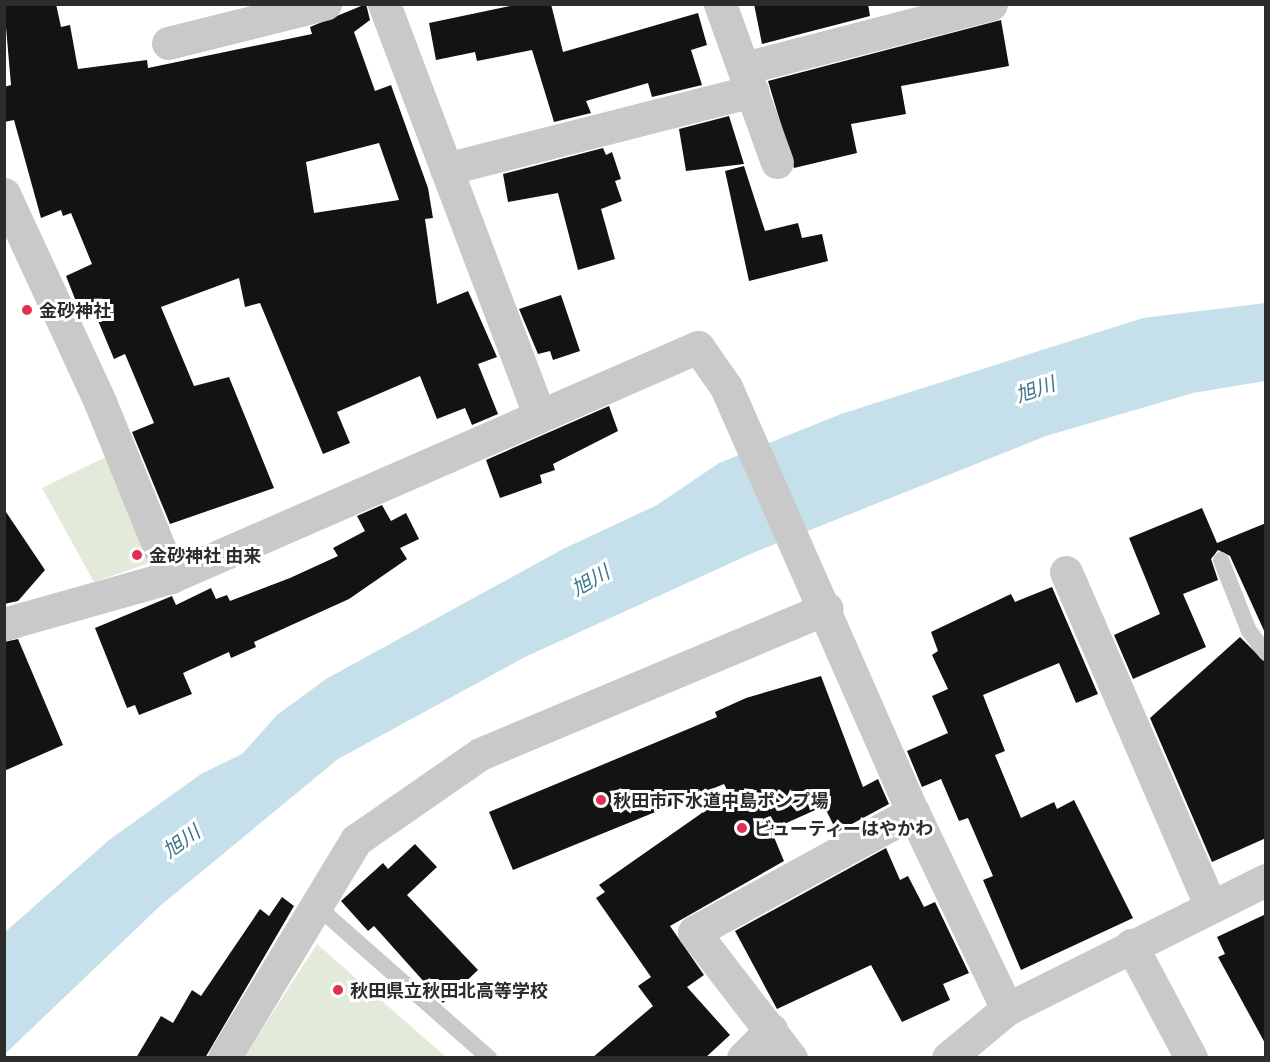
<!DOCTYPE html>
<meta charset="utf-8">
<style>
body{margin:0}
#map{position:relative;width:1270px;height:1062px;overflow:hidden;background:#fff;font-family:Lato,"Noto Sans JP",sans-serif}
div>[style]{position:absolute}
.green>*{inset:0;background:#e4ead9}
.water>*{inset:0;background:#c5e0ea}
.building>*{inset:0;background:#131313}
.service>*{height:16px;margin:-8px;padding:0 8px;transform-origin:8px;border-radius:8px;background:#c9c9c9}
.minor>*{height:33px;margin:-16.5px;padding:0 16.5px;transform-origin:16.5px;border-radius:16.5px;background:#c9c9c9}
.dots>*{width:16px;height:16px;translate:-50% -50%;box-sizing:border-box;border:3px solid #fff;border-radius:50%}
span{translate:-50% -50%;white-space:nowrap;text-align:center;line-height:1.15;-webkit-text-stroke:6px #fff;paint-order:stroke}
.poi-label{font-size:18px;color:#2c2c2c;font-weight:700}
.left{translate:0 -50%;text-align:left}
.water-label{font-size:20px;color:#3c778c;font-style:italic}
.frame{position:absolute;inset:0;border:6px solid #2c2c2c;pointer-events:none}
</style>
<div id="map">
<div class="green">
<i style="clip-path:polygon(114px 453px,149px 563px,94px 582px,42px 488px)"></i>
<i style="clip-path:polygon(317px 944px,446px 1057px,244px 1057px)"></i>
</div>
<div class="water">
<i style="clip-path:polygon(1265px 303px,1265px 381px,1193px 393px,1046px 436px,755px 552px,525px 657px,338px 759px,160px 906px,5px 1054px,4px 933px,109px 840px,201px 774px,242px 754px,277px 715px,326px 679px,563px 549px,657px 505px,719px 463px,841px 414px,1143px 318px)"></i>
</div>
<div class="building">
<i style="clip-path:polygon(evenodd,4px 4px,56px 4px,61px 27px,70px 25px,78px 69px,147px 60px,148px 68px,312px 34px,310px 27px,366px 4px,370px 20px,354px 32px,375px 91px,391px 85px,428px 188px,433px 218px,425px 219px,437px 304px,468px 291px,497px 357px,478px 364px,498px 414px,472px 425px,465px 408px,437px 419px,420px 376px,337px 412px,350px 443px,323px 454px,260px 303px,245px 307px,239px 278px,161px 307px,194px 386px,229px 377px,274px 488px,170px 524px,132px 432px,154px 423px,125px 354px,114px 359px,89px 299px,77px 304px,66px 276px,92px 264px,71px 213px,63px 216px,61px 210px,41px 218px,14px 120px,4px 122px,4px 87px,11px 85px,4px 4px,379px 143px,399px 200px,314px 213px,306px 162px,379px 143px)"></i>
<i style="clip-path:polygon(520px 4px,551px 4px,563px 52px,698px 13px,707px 45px,691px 50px,702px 85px,652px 97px,648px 83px,586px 101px,591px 113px,554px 122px,532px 50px,477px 61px,475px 52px,436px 60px,429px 23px)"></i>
<i style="clip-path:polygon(754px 4px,868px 4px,870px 16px,762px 44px)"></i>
<i style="clip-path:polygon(1001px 20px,1009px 66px,901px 86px,906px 114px,851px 124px,857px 153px,794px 168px,768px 81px)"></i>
<i style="clip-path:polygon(729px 116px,744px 164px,686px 171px,679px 129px)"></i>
<i style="clip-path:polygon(603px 148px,606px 155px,612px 152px,621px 179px,615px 181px,622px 201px,601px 209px,615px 259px,578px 270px,558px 193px,508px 202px,503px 174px)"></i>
<i style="clip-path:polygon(744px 166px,765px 231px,798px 223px,802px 238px,822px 234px,828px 261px,749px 281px,725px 171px)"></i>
<i style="clip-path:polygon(561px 295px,580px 351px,553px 360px,550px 351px,538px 354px,519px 309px)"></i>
<i style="clip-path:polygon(609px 406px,618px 431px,553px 464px,555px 470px,540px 475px,542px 483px,500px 498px,486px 460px)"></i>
<i style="clip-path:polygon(382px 505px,391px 521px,406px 513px,419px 539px,400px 548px,407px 559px,349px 599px,254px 642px,256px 647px,231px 658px,229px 652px,183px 673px,192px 694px,139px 715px,135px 705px,127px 708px,95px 628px,172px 596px,176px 605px,211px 588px,216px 599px,227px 595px,230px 601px,290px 578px,338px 556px,333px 548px,365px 531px,357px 516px)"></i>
<i style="clip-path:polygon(1202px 508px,1217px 543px,1266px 523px,1266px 635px,1230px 556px,1218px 550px,1211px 559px,1218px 580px,1183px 594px,1206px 647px,1133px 679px,1114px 635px,1160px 614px,1129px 538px)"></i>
<i style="clip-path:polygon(4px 509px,45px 570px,18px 601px,4px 604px)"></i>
<i style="clip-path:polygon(1052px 587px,1098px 694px,1076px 703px,1059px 663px,983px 695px,1005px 751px,995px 755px,1021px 818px,1054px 802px,1057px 809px,1074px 800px,1133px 918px,1021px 970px,983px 880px,993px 876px,968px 818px,959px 821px,941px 779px,922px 787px,907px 751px,948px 733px,932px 696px,948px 689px,932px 655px,938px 651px,931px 632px,1011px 594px,1015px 602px)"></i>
<i style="clip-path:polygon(1240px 637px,1266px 663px,1266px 838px,1212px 862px,1150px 718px)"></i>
<i style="clip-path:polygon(18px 639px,63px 745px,4px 771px,4px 642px)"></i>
<i style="clip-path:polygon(821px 676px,863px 787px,878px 779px,889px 804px,837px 832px,824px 806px,771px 830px,784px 861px,670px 926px,704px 975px,687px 987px,730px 1035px,705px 1058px,592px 1058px,653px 1006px,638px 986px,651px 977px,596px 898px,605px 892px,599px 885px,729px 794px,724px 784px,513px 870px,489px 812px,717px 717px,715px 712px,746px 698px)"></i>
<i style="clip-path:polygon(415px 844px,437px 867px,407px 895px,478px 970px,443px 1003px,374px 926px,368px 931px,341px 901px,383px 863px,388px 869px)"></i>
<i style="clip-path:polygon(886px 848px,900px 880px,908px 876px,924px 907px,935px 902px,969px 973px,943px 984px,950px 1000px,902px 1022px,871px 965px,777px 1009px,735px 931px)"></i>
<i style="clip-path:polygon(282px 897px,294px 906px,205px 1058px,136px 1058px,161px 1016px,173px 1023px,192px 990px,201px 996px,260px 909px,269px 916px)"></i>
<i style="clip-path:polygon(1266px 914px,1266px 1045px,1218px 957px,1225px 954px,1217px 937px)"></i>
</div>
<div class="service">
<i style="left:1221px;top:560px;width:76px;rotate:68.5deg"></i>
<i style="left:1249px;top:631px;width:28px;rotate:52deg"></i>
<i style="left:319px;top:908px;width:227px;rotate:41.4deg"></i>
</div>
<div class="minor">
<i style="left:384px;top:4px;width:439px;rotate:69.3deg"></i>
<i style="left:720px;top:4px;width:168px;rotate:70.2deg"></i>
<i style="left:168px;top:43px;width:162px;rotate:-14deg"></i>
<i style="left:744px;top:68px;width:255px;rotate:-14.5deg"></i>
<i style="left:446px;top:169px;width:316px;rotate:-14.3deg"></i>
<i style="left:4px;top:194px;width:229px;rotate:65.2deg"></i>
<i style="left:100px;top:402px;width:189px;rotate:67.9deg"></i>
<i style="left:1066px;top:572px;width:362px;rotate:66.6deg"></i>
<i style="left:4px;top:624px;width:173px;rotate:-15.7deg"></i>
<i style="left:171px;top:577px;width:575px;rotate:-23.58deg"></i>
<i style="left:698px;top:347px;width:49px;rotate:55deg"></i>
<i style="left:726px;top:387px;width:464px;rotate:66.3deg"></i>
<i style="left:913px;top:812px;width:218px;rotate:64.5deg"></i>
<i style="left:1131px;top:945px;width:128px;rotate:62deg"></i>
<i style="left:224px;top:1058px;width:255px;rotate:-58.8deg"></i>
<i style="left:356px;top:840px;width:151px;rotate:-34.7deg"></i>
<i style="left:480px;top:754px;width:376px;rotate:-22.8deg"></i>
<i style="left:743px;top:1058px;width:40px;rotate:-45deg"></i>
<i style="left:791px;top:1058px;width:159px;rotate:-127.6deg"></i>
<i style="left:694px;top:932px;width:250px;rotate:-28.7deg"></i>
<i style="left:948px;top:1058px;width:77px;rotate:-39.7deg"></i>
<i style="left:1007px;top:1009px;width:289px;rotate:-26.5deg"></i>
</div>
<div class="dots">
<i style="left:27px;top:310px;background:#e22e51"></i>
<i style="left:137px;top:555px;background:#e22e51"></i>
<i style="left:601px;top:800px;background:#e22e51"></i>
<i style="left:742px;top:828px;background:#e22e51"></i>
<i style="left:338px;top:990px;background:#e22e51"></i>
</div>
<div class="poi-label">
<span class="left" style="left:39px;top:310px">金砂神社</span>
<span class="left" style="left:149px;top:555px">金砂神社 由来</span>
<span class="left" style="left:613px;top:800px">秋田市下水道中島ポンプ場</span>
<span class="left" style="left:754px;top:828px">ビューティーはやかわ</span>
<span class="left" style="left:350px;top:990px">秋田県立秋田北高等学校</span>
</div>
<div class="water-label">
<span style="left:1035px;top:389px;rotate:-19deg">旭川</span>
<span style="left:590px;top:580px;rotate:-30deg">旭川</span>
<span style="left:181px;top:841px;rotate:-36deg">旭川</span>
</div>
<div class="frame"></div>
</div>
